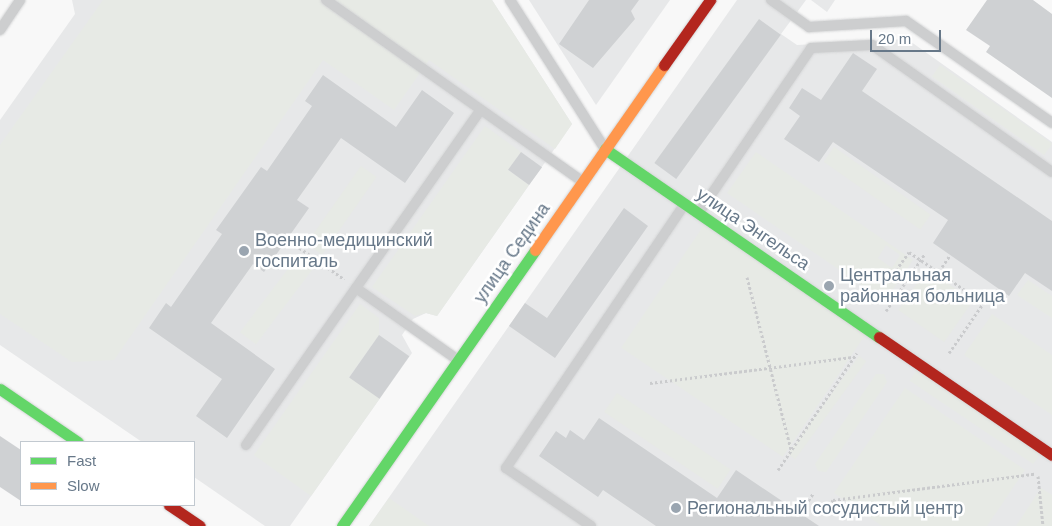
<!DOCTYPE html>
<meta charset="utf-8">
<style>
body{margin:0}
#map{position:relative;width:1052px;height:526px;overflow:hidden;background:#f8f8f8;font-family:Helvetica,sans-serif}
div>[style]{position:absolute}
.built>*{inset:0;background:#e7e8e9}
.green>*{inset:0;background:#e7eae5;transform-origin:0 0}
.building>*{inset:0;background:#cfd1d3;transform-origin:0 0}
.path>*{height:3px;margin-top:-1.5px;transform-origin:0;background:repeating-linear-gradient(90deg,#cacbcd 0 2.5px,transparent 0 5px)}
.roads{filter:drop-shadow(0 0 1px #d5d6d7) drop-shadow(0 0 1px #d5d6d7)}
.lane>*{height:10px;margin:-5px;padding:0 5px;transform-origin:5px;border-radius:5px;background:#cdcecf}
.fast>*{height:11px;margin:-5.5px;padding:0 5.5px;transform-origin:5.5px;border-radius:5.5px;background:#63d668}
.slow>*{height:11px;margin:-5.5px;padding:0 5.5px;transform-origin:5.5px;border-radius:5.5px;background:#ff974d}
.jam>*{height:11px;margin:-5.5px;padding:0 5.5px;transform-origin:5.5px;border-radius:5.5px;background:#b3261e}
.dots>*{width:14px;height:14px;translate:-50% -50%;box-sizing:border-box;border:2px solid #fff;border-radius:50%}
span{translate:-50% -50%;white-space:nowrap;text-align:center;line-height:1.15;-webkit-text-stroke:5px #fff;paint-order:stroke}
.street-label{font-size:18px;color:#677889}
.poi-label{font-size:18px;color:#677889}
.left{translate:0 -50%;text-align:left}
.legend{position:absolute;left:20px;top:441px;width:175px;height:65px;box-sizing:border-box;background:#fff;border:1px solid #c2c9d0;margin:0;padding:6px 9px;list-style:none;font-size:15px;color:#677889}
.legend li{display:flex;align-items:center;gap:10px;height:25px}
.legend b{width:25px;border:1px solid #c2c9d0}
.scale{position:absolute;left:870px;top:30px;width:71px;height:22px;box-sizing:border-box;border:2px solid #677889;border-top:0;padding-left:6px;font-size:15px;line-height:18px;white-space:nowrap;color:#677889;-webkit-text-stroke:4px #fff;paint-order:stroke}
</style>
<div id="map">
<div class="built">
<i style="clip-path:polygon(72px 0,492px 0,572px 124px,437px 316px,426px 313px,413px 319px,402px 335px,412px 353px,290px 526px,265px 526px,194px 477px,194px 442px,142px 442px,0 345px,0 120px,75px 14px)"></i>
<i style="clip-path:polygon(529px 0,670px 0,596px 105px)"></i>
<i style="clip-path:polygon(737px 0,806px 0,781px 34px,797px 45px,907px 39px,1052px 142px,1052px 526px,369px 526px)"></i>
<i style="clip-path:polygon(811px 0,835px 0,827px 12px)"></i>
</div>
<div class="green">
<i style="clip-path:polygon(103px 0,492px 0,572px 124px,555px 149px,429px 60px,394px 110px,323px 60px,114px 360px,72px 362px,0 314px,0 145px)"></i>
<i style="left:940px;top:65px;width:137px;height:14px;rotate:35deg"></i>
<i style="clip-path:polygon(485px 126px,521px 152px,508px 170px,529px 185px,437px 316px,426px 313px,415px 316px,372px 287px)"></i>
<i style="left:834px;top:147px;width:118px;height:18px;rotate:35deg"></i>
<i style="clip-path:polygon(evenodd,756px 152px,913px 260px,885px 301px,727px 193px,756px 152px,886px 245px,900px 255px,892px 268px,878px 258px,886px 245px)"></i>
<i style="left:361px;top:166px;width:19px;height:95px;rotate:35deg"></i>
<i style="left:704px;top:225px;width:195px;height:148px;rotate:34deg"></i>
<i style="left:296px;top:258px;width:20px;height:93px;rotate:37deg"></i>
<i style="left:927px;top:269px;width:56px;height:50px;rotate:35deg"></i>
<i style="clip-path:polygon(1028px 280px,1052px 296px,1052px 318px,1017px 295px)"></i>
<i style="clip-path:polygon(360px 304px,379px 318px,379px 335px,349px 377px,380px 398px,311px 496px,254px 455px)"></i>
<i style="clip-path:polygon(992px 314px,1052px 355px,1052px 415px,964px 355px)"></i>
<i style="left:859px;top:356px;width:9px;height:121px;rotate:36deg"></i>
<i style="left:917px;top:370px;width:149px;height:13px;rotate:34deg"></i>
<i style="clip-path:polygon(876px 374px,884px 374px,887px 382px,826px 472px,818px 471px,815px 464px)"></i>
<i style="clip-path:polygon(905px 388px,1025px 470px,987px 526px,882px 526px,834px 493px)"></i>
<i style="left:617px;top:393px;width:137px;height:23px;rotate:34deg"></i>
<i style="clip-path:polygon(1041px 488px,1052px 495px,1052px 526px,1016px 526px)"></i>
<i style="clip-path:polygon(389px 498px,429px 526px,369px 526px)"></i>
</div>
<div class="building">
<i style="clip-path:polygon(589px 0,639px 0,631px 11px,635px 19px,593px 68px,559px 44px)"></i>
<i style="clip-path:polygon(987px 0,1033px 0,1052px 14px,1052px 98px,986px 52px,990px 46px,966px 30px)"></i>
<i style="left:759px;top:19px;width:27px;height:178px;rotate:36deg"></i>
<i style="clip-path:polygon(853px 53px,877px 69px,862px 91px,1052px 221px,1052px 291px,1025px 273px,1009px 296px,933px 243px,948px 220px,833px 142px,819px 162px,784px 139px,800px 116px,789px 108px,802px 88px,821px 100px)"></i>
<i style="clip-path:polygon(323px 75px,396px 127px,422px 90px,454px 113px,405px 183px,341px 138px,297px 200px,309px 208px,264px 272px,253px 264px,211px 323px,275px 369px,227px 438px,196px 416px,222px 379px,149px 328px,166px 303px,171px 307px,222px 234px,216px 230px,261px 167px,267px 171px,312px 106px,305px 101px)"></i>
<i style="left:521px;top:152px;width:26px;height:22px;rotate:36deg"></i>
<i style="clip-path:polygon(624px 208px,648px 226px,555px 358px,509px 326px,525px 303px,547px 318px)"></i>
<i style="left:379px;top:335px;width:37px;height:52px;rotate:35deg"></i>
<i style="clip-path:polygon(599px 418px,717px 498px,736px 470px,819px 526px,656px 526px,603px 490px,598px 497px,539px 456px,556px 431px,566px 438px,570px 430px,584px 440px)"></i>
<i style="clip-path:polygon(0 436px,21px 450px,21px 501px,0 487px)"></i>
</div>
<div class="path">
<i style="left:287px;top:239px;width:70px;rotate:35.1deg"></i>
<i style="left:942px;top:267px;width:14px;rotate:-56deg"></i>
<i style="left:747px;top:277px;width:179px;rotate:75.7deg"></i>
<i style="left:908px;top:278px;width:14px;rotate:-146deg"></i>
<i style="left:896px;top:270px;width:22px;rotate:-54deg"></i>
<i style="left:909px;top:252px;width:91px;rotate:34.2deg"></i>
<i style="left:886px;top:311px;width:68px;rotate:-55.8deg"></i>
<i style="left:949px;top:353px;width:67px;rotate:-55.4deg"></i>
<i style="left:650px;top:383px;width:206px;rotate:-7.3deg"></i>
<i style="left:778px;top:470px;width:141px;rotate:-56deg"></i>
<i style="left:1038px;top:476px;width:50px;rotate:84.3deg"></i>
<i style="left:829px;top:506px;width:7px;rotate:-56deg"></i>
<i style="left:833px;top:500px;width:203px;rotate:-7.4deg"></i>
<i style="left:800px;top:513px;width:23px;rotate:-56deg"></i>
</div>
<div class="roads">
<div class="lane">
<i style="left:326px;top:0;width:314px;rotate:35.3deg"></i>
<i style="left:510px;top:0;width:177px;rotate:57.5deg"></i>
<i style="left:771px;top:0;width:47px;rotate:35.4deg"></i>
<i style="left:809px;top:27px;width:97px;rotate:-3.5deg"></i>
<i style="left:906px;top:21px;width:178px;rotate:34.9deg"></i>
<i style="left:0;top:30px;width:36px;rotate:-56deg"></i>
<i style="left:700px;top:211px;width:197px;rotate:-55.7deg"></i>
<i style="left:811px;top:48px;width:61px;rotate:-2.8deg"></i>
<i style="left:872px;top:45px;width:220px;rotate:35.2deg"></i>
<i style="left:356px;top:288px;width:125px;rotate:35.2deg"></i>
<i style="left:246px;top:445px;width:409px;rotate:-55deg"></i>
<i style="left:591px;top:526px;width:103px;rotate:-145.7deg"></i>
<i style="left:506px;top:468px;width:318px;rotate:-55.9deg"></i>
</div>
<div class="fast">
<i style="left:605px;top:149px;width:332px;rotate:34.5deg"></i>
<i style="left:0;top:389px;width:94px;rotate:34.2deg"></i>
<i style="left:342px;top:526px;width:337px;rotate:-55deg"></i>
</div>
<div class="slow">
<i style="left:535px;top:250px;width:226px;rotate:-55.1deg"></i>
</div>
<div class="jam">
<i style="left:664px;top:65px;width:80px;rotate:-54.7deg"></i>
<i style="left:879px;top:337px;width:209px;rotate:34.3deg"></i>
<i style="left:169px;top:505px;width:37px;rotate:34deg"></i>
</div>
</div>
<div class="dots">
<i style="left:244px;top:251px;background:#9aa5b0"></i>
<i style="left:829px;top:286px;background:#9aa5b0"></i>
<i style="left:676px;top:508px;background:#9aa5b0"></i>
</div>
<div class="street-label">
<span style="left:753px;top:229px;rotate:34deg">улица Энгельса</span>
<span style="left:512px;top:253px;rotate:-55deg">улица Седина</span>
</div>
<div class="poi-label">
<span class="left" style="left:255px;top:251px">Военно-медицинский<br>госпиталь</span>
<span class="left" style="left:840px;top:286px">Центральная<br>районная больница</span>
<span class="left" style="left:687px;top:508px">Региональный сосудистый центр</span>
</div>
<ul class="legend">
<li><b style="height:6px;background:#63d668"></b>Fast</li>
<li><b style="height:6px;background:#ff974d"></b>Slow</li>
</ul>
<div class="scale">20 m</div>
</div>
